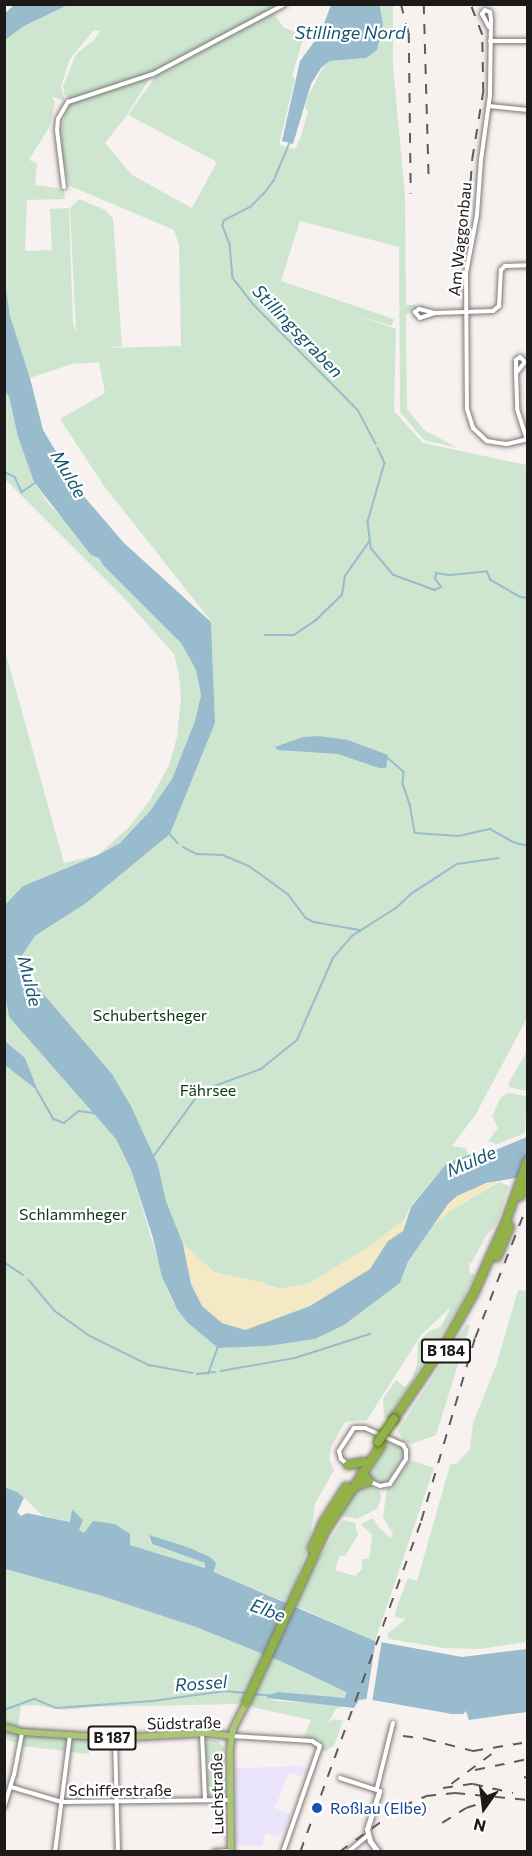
<!DOCTYPE html>
<meta charset="utf-8">
<style>
body{margin:0}
#map{position:relative;width:532px;height:1856px;overflow:hidden;background:#f7f2ef;font-family:Commissioner,sans-serif}
div>[style]{position:absolute}
.commercial>*{inset:0;background:#eae5fb}
.green>*{inset:0;background:#cee6cf}
.sand>*{inset:0;background:#f3e9c4}
.water>*{inset:0;background:#98bccd}
.pier>*{inset:0;background:#f7f2ef;transform-origin:0 0}
.stream>*{height:1.5px;margin:-0.75px;padding:0 0.75px;transform-origin:0.75px;border-radius:0.75px;background:#98bccd}
.roads{filter:drop-shadow(0 0 2px #7b7775) drop-shadow(0 0 2px #7b7775)}
.minor>*{height:4px;margin:-2px;padding:0 2px;transform-origin:2px;border-radius:2px;background:#fff}
.tertiary>*{height:5px;margin:-2.5px;padding:0 2.5px;transform-origin:2.5px;border-radius:2.5px;background:#fff}
.primary>*{height:6px;margin:-3px;padding:0 3px;transform-origin:3px;border-radius:3px;background:#adc576}
.trunk>*{height:8px;margin:-4px;padding:0 4px;transform-origin:4px;border-radius:4px;background:#92b248}
.rail>*{height:1.5px;margin-top:-0.75px;transform-origin:0;background:repeating-linear-gradient(90deg,#5d5a58 0 10px,transparent 0 20px)}
.bridges{filter:drop-shadow(0 0 2px #56701a) drop-shadow(0 0 2px #56701a)}
.trunk-bridge>*{height:8px;margin:-4px;padding:0 4px;transform-origin:4px;border-radius:4px;background:#92b248}
.dots>*{width:16px;height:16px;translate:-50% -50%;box-sizing:border-box;border:3px solid #fff;border-radius:50%}
span{translate:-50% -50%;white-space:nowrap;text-align:center;line-height:1.15;-webkit-text-stroke:4.5px #fff;paint-order:stroke}
.shield-label span{padding:2px 4px;background:#fff;border:2px solid;border-radius:4px;-webkit-text-stroke-width:0}
.shield-label{font-size:15px;color:#1c1a19;font-weight:700}
.street-label{font-size:16px;color:#1c1a19}
.park-label{font-size:16px;color:#0b3512}
.transit-label{font-size:16px;color:#164399}
.left{translate:0 -50%;text-align:left}
.water-label{font-size:18px;color:#155670;font-style:italic}
.frame{position:absolute;inset:0;border:6px solid #1c1a19;pointer-events:none}
.north{position:absolute;left:454px;top:1778px;width:60px;height:60px;-webkit-text-stroke:4px #fff;paint-order:stroke;rotate:194deg;font-size:16px;font-weight:700;line-height:24px;text-align:center;color:#1c1a19}
.north::after{content:'';display:block;margin:auto;width:21px;height:27px;background:#1c1a19;clip-path:polygon(50% 0,100% 100%,50% 72%,0 100%)}
</style>
<div id="map">
<div class="commercial">
<i style="clip-path:polygon(292px 1765px,309px 1769px,306px 1775px,302px 1774px,301px 1777px,289px 1772px,275px 1808px,291px 1814px,285px 1832px,281px 1831px,278px 1838px,266px 1833px,262px 1846px,236px 1845px,236px 1768px,282px 1767px)"></i>
</div>
<div class="green">
<i style="clip-path:polygon(evenodd,68px 5px,283px 5px,153px 73px,127px 115px,105px 143px,132px 175px,192px 208px,217px 162px,128px 115px,156px 76px,274px 13px,283px 27px,304px 36px,292px 76px,295px 79px,279px 145px,295px 149px,300px 139px,308px 112px,305px 107px,308px 96px,322px 69px,330px 61px,366px 58px,383px 24px,381px 5px,393px 5px,393px 66px,405px 195px,406px 305px,415px 305px,416px 308px,412px 313px,406px 314px,407px 409px,424px 430px,458px 448px,424px 440px,400px 412px,399px 247px,300px 221px,281px 281px,394px 319px,391px 326px,349px 313px,396px 329px,394px 411px,423px 443px,527px 465px,527px 1018px,476px 1114px,452px 1146px,466px 1148px,468px 1155px,446px 1164px,410px 1207px,405px 1219px,372px 1245px,310px 1283px,282px 1289px,214px 1272px,183px 1244px,166px 1201px,158px 1165px,131px 1106px,112px 1074px,17px 963px,35px 936px,56px 923px,170px 834px,215px 723px,211px 621px,104px 486px,60px 419px,105px 393px,99px 362px,72px 364px,30px 378px,10px 316px,5px 280px,5px 278px,9px 279px,5px 276px,5px 153px,13px 155px,5px 152px,5px 40px,24px 26px,68px 5px,94px 30px,100px 31px,94px 40px,76px 54px,63px 86px,64px 94px,70px 100px,60px 130px,63px 161px,70px 186px,174px 230px,179px 245px,181px 346px,105px 348px,122px 346px,113px 218px,105px 210px,79px 199px,70px 208px,76px 333px,73px 323px,69px 208px,50px 209px,52px 254px,51px 250px,25px 251px,27px 200px,65px 199px,64px 189px,35px 185px,37px 163px,29px 160px,50px 126px,55px 102px,52px 97px,65px 101px,61px 87px,70px 59px,94px 30px)"></i>
<i style="clip-path:polygon(5px 391px,9px 397px,18px 437px,34px 482px,48px 503px,99px 558px,103px 565px,181px 643px,196px 670px,201px 695px,195px 721px,172px 779px,151px 811px,120px 843px,98px 855px,23px 886px,5px 906px,4px 647px,64px 863px,98px 855px,129px 827px,150px 800px,169px 765px,177px 737px,181px 697px,179px 675px,174px 654px,124px 598px,5px 479px)"></i>
<i style="clip-path:polygon(4px 990px,9px 1017px,116px 1139px,131px 1170px,167px 1290px,177px 1309px,218px 1348px,268px 1346px,315px 1339px,344px 1325px,400px 1283px,408px 1263px,433px 1226px,449px 1212px,499px 1182px,509px 1186px,497px 1223px,486px 1236px,471px 1264px,469px 1261px,470px 1273px,475px 1275px,459px 1307px,389px 1417px,384px 1418px,383px 1399px,396px 1380px,405px 1387px,412px 1379px,417px 1365px,418px 1342px,428px 1332px,441px 1326px,451px 1307px,421px 1335px,367px 1420px,345px 1422px,331px 1447px,329px 1459px,334px 1470px,315px 1504px,310px 1541px,288px 1603px,216px 1573px,210px 1557px,190px 1548px,149px 1536px,151px 1544px,205px 1563px,205px 1568px,130px 1545px,84px 1534px,78px 1530px,72px 1510px,71px 1522px,43px 1516px,24px 1498px,5px 1487px,5px 1065px,37px 1090px,25px 1058px,5px 1040px)"></i>
<i style="clip-path:polygon(527px 1051px,527px 1091px,509px 1087px,508px 1084px)"></i>
<i style="clip-path:polygon(508px 1093px,527px 1096px,525px 1133px,497px 1144px,488px 1141px,498px 1128px,492px 1116px,501px 1097px)"></i>
<i style="clip-path:polygon(518px 1290px,528px 1291px,527px 1642px,479px 1649px,444px 1648px,389px 1639px,387px 1634px,406px 1619px,394px 1617px,397px 1606px,408px 1578px,417px 1581px,450px 1465px,457px 1463px,470px 1449px,473px 1423px,497px 1363px)"></i>
<i style="clip-path:polygon(467px 1324px,470px 1326px,436px 1435px,411px 1444px,404px 1441px,398px 1431px)"></i>
<i style="clip-path:polygon(391px 1443px,403px 1449px,403px 1458px,388px 1480px,382px 1483px,368px 1477px,381px 1453px)"></i>
<i style="clip-path:polygon(410px 1460px,434px 1468px,375px 1641px,296px 1606px,308px 1575px,343px 1520px,355px 1523px,358px 1535px,345px 1556px,340px 1556px,335px 1570px,355px 1576px,362px 1569px,362px 1559px,369px 1559px,372px 1535px,361px 1524px,373px 1518px,380px 1529px,391px 1538px,393px 1534px,383px 1517px,387px 1488px,393px 1484px)"></i>
<i style="clip-path:polygon(368px 1484px,380px 1492px,381px 1499px,377px 1509px,357px 1519px,341px 1516px,334px 1519px,350px 1497px,361px 1486px)"></i>
<i style="clip-path:polygon(4px 1569px,102px 1596px,196px 1627px,278px 1660px,346px 1692px,345px 1698px,268px 1698px,277px 1701px,347px 1705px,336px 1709px,328px 1723px,334px 1719px,343px 1721px,334px 1746px,323px 1752px,320px 1740px,303px 1738px,311px 1720px,256px 1708px,242px 1701px,238px 1704px,93px 1707px,64px 1710px,35px 1705px,21px 1706px,18px 1727px,89px 1734px,89px 1754px,22px 1746px,22px 1744px,10px 1741px,4px 1737px)"></i>
<i style="clip-path:polygon(208px 1738px,218px 1741px,224px 1748px,226px 1796px,208px 1797px,205px 1739px)"></i>
</div>
<div class="sand">
<i style="clip-path:polygon(499px 1181px,449px 1212px,433px 1226px,448px 1204px,457px 1196px,476px 1186px)"></i>
<i style="clip-path:polygon(405px 1219px,403px 1231px,388px 1241px,370px 1269px,310px 1306px,268px 1323px,245px 1330px,222px 1323px,202px 1306px,191px 1284px,183px 1244px,214px 1272px,266px 1283px,268px 1287px,282px 1289px,310px 1283px,372px 1245px)"></i>
</div>
<div class="water">
<i style="clip-path:polygon(14px 5px,14px 4px,68px 5px,24px 26px,5px 40px,5px 13px)"></i>
<i style="clip-path:polygon(331px 5px,380px 5px,383px 24px,377px 50px,366px 58px,330px 61px,321px 68px,311px 84px,293px 144px,282px 141px,300px 61px,320px 34px)"></i>
<i style="clip-path:polygon(5px 282px,10px 316px,30px 378px,43px 430px,81px 493px,124px 543px,211px 622px,215px 723px,170px 834px,86px 903px,35px 936px,17px 963px,112px 1074px,131px 1106px,158px 1165px,166px 1201px,183px 1244px,191px 1284px,202px 1306px,222px 1323px,245px 1330px,310px 1306px,370px 1269px,388px 1241px,403px 1231px,411px 1207px,446px 1164px,468px 1155px,493px 1151px,527px 1137px,527px 1176px,486px 1183px,457px 1196px,448px 1204px,408px 1262px,400px 1283px,344px 1325px,315px 1339px,268px 1346px,218px 1348px,187px 1322px,177px 1309px,162px 1277px,153px 1238px,131px 1170px,116px 1139px,9px 1017px,4px 990px,4px 906px,23px 886px,98px 855px,120px 843px,150px 811px,172px 779px,195px 721px,201px 695px,196px 670px,181px 643px,103px 565px,99px 558px,91px 555px,34px 482px,18px 437px,9px 397px,5px 391px)"></i>
<i style="clip-path:polygon(319px 736px,348px 740px,388px 755px,386px 768px,379px 768px,338px 754px,278px 750px,275px 747px,303px 737px)"></i>
<i style="clip-path:polygon(4px 1040px,25px 1058px,38px 1091px,5px 1065px)"></i>
<i style="clip-path:polygon(4px 1487px,17px 1492px,24px 1498px,17px 1512px,21px 1516px,27px 1513px,70px 1522px,72px 1509px,83px 1520px,79px 1530px,84px 1533px,93px 1521px,115px 1524px,130px 1534px,130px 1545px,205px 1568px,205px 1563px,152px 1544px,149px 1535px,190px 1548px,210px 1557px,216px 1563px,214px 1571px,216px 1573px,375px 1641px,462px 1657px,527px 1649px,527px 1712px,469px 1720px,466px 1711px,463px 1714px,452px 1714px,367px 1699px,359px 1700px,354px 1708px,267px 1698px,268px 1695px,278px 1692px,345px 1698px,346px 1692px,278px 1660px,196px 1627px,102px 1596px,5px 1569px)"></i>
</div>
<div class="pier">
<i style="left:376px;top:1639px;width:6px;height:75px;rotate:9deg"></i>
</div>
<div class="stream">
<i style="left:290px;top:143px;width:41px;rotate:112.8deg"></i>
<i style="left:274px;top:181px;width:15px;rotate:127deg"></i>
<i style="left:265px;top:193px;width:20px;rotate:135deg"></i>
<i style="left:251px;top:207px;width:30px;rotate:153deg"></i>
<i style="left:224px;top:221px;width:5px;rotate:101deg"></i>
<i style="left:223px;top:226px;width:19px;rotate:69deg"></i>
<i style="left:230px;top:244px;width:34px;rotate:85deg"></i>
<i style="left:233px;top:278px;width:33px;rotate:52deg"></i>
<i style="left:253px;top:304px;width:149px;rotate:45.3deg"></i>
<i style="left:358px;top:410px;width:38px;rotate:62deg"></i>
<i style="left:378px;top:448px;width:17px;rotate:65deg"></i>
<i style="left:385px;top:463px;width:61px;rotate:106.1deg"></i>
<i style="left:368px;top:522px;width:26px;rotate:83deg"></i>
<i style="left:371px;top:548px;width:35px;rotate:50deg"></i>
<i style="left:394px;top:575px;width:44px;rotate:20.1deg"></i>
<i style="left:435px;top:590px;width:7px;rotate:-27deg"></i>
<i style="left:441px;top:587px;width:10px;rotate:-127deg"></i>
<i style="left:435px;top:579px;width:6px;rotate:-81deg"></i>
<i style="left:436px;top:573px;width:15px;rotate:8deg"></i>
<i style="left:451px;top:575px;width:36px;rotate:-6deg"></i>
<i style="left:487px;top:571px;width:10px;rotate:66deg"></i>
<i style="left:491px;top:580px;width:34px;rotate:30deg"></i>
<i style="left:521px;top:597px;width:7px;rotate:8deg"></i>
<i style="left:4px;top:472px;width:12px;rotate:24deg"></i>
<i style="left:15px;top:477px;width:17px;rotate:65deg"></i>
<i style="left:22px;top:492px;width:16px;rotate:-35deg"></i>
<i style="left:265px;top:635px;width:29px"></i>
<i style="left:294px;top:635px;width:27px;rotate:-34deg"></i>
<i style="left:316px;top:620px;width:36px;rotate:-44deg"></i>
<i style="left:342px;top:595px;width:19px;rotate:-81deg"></i>
<i style="left:345px;top:576px;width:42px;rotate:-54.8deg"></i>
<i style="left:388px;top:758px;width:21px;rotate:41deg"></i>
<i style="left:404px;top:772px;width:12px;rotate:95deg"></i>
<i style="left:403px;top:784px;width:21px;rotate:71deg"></i>
<i style="left:410px;top:804px;width:29px;rotate:80deg"></i>
<i style="left:415px;top:833px;width:44px;rotate:3.9deg"></i>
<i style="left:459px;top:836px;width:32px;rotate:-13deg"></i>
<i style="left:490px;top:829px;width:26px;rotate:29deg"></i>
<i style="left:513px;top:842px;width:16px;rotate:15deg"></i>
<i style="left:170px;top:834px;width:12px;rotate:48deg"></i>
<i style="left:183px;top:847px;width:16px;rotate:27deg"></i>
<i style="left:197px;top:854px;width:26px;rotate:2deg"></i>
<i style="left:223px;top:855px;width:28px;rotate:23deg"></i>
<i style="left:249px;top:866px;width:48px;rotate:35.7deg"></i>
<i style="left:288px;top:894px;width:30px;rotate:53deg"></i>
<i style="left:306px;top:918px;width:9px;rotate:27deg"></i>
<i style="left:314px;top:922px;width:47px;rotate:9.9deg"></i>
<i style="left:37px;top:1090px;width:34px;rotate:60deg"></i>
<i style="left:54px;top:1119px;width:11px;rotate:22deg"></i>
<i style="left:64px;top:1123px;width:19px;rotate:-39deg"></i>
<i style="left:79px;top:1111px;width:15px;rotate:8deg"></i>
<i style="left:153px;top:1157px;width:82px;rotate:-54deg"></i>
<i style="left:201px;top:1091px;width:64px;rotate:-20.1deg"></i>
<i style="left:261px;top:1069px;width:46px;rotate:-38.9deg"></i>
<i style="left:297px;top:1040px;width:90px;rotate:-66.3deg"></i>
<i style="left:333px;top:958px;width:29px;rotate:-49deg"></i>
<i style="left:352px;top:936px;width:52px;rotate:-32.5deg"></i>
<i style="left:396px;top:908px;width:21px;rotate:-43deg"></i>
<i style="left:411px;top:894px;width:55px;rotate:-33.1deg"></i>
<i style="left:457px;top:864px;width:42px;rotate:-8.1deg"></i>
<i style="left:4px;top:1262px;width:23px;rotate:34deg"></i>
<i style="left:29px;top:1280px;width:40px;rotate:50deg"></i>
<i style="left:55px;top:1311px;width:43px;rotate:35.5deg"></i>
<i style="left:90px;top:1336px;width:66px;rotate:26.2deg"></i>
<i style="left:149px;top:1365px;width:44px;rotate:10.5deg"></i>
<i style="left:221px;top:1371px;width:75px;rotate:-10deg"></i>
<i style="left:295px;top:1358px;width:79px;rotate:-17.7deg"></i>
<i style="left:197px;top:1374px;width:18px;rotate:-6deg"></i>
<i style="left:208px;top:1374px;width:29px;rotate:-70deg"></i>
<i style="left:252px;top:1694px;width:16px;rotate:4deg"></i>
<i style="left:4px;top:1710px;width:33px;rotate:-20deg"></i>
<i style="left:35px;top:1699px;width:23px;rotate:23deg"></i>
<i style="left:56px;top:1708px;width:97px;rotate:-4.1deg"></i>
<i style="left:153px;top:1701px;width:72px;rotate:-8deg"></i>
<i style="left:224px;top:1691px;width:24px;rotate:5deg"></i>
</div>
<div class="roads">
<div class="minor">
<i style="left:489px;top:27px;width:15px;rotate:-118deg"></i>
<i style="left:482px;top:14px;width:5px;rotate:-53deg"></i>
<i style="left:485px;top:10px;width:5px;rotate:22deg"></i>
<i style="left:490px;top:12px;width:7px;rotate:82deg"></i>
<i style="left:491px;top:19px;width:76px;rotate:90.8deg"></i>
<i style="left:490px;top:95px;width:66px;rotate:97.9deg"></i>
<i style="left:481px;top:160px;width:55px;rotate:94.2deg"></i>
<i style="left:477px;top:215px;width:59px;rotate:100.7deg"></i>
<i style="left:466px;top:273px;width:136px;rotate:89.6deg"></i>
<i style="left:467px;top:409px;width:20px;rotate:72deg"></i>
<i style="left:473px;top:428px;width:19px;rotate:43deg"></i>
<i style="left:487px;top:441px;width:20px;rotate:9deg"></i>
<i style="left:507px;top:444px;width:22px;rotate:-13deg"></i>
<i style="left:490px;top:41px;width:38px"></i>
<i style="left:489px;top:106px;width:39px;rotate:6deg"></i>
<i style="left:64px;top:187px;width:57px;rotate:-97deg"></i>
<i style="left:57px;top:130px;width:11px;rotate:-85deg"></i>
<i style="left:58px;top:119px;width:20px;rotate:-60deg"></i>
<i style="left:68px;top:102px;width:89px;rotate:-18.2deg"></i>
<i style="left:153px;top:74px;width:149px;rotate:-27.9deg"></i>
<i style="left:435px;top:313px;width:16px;rotate:162deg"></i>
<i style="left:420px;top:318px;width:8px;rotate:-130deg"></i>
<i style="left:415px;top:312px;width:5px;rotate:-37deg"></i>
<i style="left:419px;top:309px;width:16px;rotate:14deg"></i>
<i style="left:435px;top:313px;width:58px;rotate:-2deg"></i>
<i style="left:493px;top:311px;width:8px;rotate:-40deg"></i>
<i style="left:499px;top:306px;width:36px;rotate:-87deg"></i>
<i style="left:501px;top:270px;width:6px;rotate:-45deg"></i>
<i style="left:505px;top:266px;width:23px;rotate:-2deg"></i>
<i style="left:516px;top:373px;width:13px;rotate:-90deg"></i>
<i style="left:516px;top:360px;width:5px;rotate:-37deg"></i>
<i style="left:520px;top:357px;width:7px;rotate:45deg"></i>
<i style="left:525px;top:362px;width:14px;rotate:129deg"></i>
<i style="left:516px;top:373px;width:36px;rotate:88deg"></i>
<i style="left:517px;top:409px;width:32px;rotate:72deg"></i>
<i style="left:348px;top:1465px;width:9px;rotate:-139deg"></i>
<i style="left:341px;top:1459px;width:8px;rotate:-104deg"></i>
<i style="left:339px;top:1451px;width:27px;rotate:-57deg"></i>
<i style="left:354px;top:1428px;width:11px"></i>
<i style="left:365px;top:1428px;width:42px;rotate:24.1deg"></i>
<i style="left:403px;top:1445px;width:6px;rotate:59deg"></i>
<i style="left:406px;top:1450px;width:9px;rotate:90deg"></i>
<i style="left:406px;top:1459px;width:30px;rotate:123deg"></i>
<i style="left:390px;top:1484px;width:10px;rotate:169deg"></i>
<i style="left:380px;top:1486px;width:12px;rotate:-156deg"></i>
<i style="left:202px;top:1733px;width:67px;rotate:87.4deg"></i>
<i style="left:232px;top:1736px;width:80px;rotate:3.6deg"></i>
<i style="left:312px;top:1741px;width:9px;rotate:32deg"></i>
<i style="left:320px;top:1746px;width:112px;rotate:109.2deg"></i>
<i style="left:115px;top:1738px;width:114px;rotate:88.5deg"></i>
<i style="left:340px;top:1778px;width:40px;rotate:18deg"></i>
<i style="left:11px;top:1787px;width:53px;rotate:16.4deg"></i>
<i style="left:62px;top:1802px;width:168px;rotate:-0.7deg"></i>
<i style="left:377px;top:1788px;width:67px;rotate:-76.2deg"></i>
<i style="left:4px;top:1807px;width:34px;rotate:-73deg"></i>
<i style="left:14px;top:1775px;width:43px;rotate:-79.2deg"></i>
<i style="left:55px;top:1852px;width:118px;rotate:-82.7deg"></i>
<i style="left:214px;top:1852px;width:17px;rotate:-3deg"></i>
<i style="left:348px;top:1852px;width:26px;rotate:-40deg"></i>
</div>
<div class="tertiary">
<i style="left:378px;top:1852px;width:14px;rotate:-126deg"></i>
<i style="left:370px;top:1841px;width:12px;rotate:-104deg"></i>
<i style="left:367px;top:1829px;width:40px;rotate:-72deg"></i>
</div>
<div class="primary">
<i style="left:4px;top:1727px;width:19px;rotate:16deg"></i>
<i style="left:22px;top:1732px;width:93px;rotate:3.7deg"></i>
<i style="left:115px;top:1738px;width:92px;rotate:-3.1deg"></i>
<i style="left:207px;top:1733px;width:24px;rotate:7deg"></i>
<i style="left:231px;top:1852px;width:104px;rotate:-90.6deg"></i>
<i style="left:230px;top:1748px;width:19px;rotate:-81deg"></i>
<i style="left:233px;top:1729px;width:29px;rotate:-63deg"></i>
</div>
<div class="trunk">
<i style="left:521px;top:1196px;width:20px;rotate:-70deg"></i>
<i style="left:497px;top:1257px;width:33px;rotate:-67deg"></i>
<i style="left:394px;top:1419px;width:91px;rotate:-55.8deg"></i>
<i style="left:445px;top:1344px;width:59px;rotate:-60.4deg"></i>
<i style="left:474px;top:1293px;width:79px;rotate:-66deg"></i>
<i style="left:506px;top:1221px;width:65px;rotate:-70.2deg"></i>
<i style="left:348px;top:1465px;width:16px;rotate:-11deg"></i>
<i style="left:356px;top:1486px;width:14px;rotate:-21deg"></i>
<i style="left:369px;top:1481px;width:11px;rotate:-131deg"></i>
<i style="left:312px;top:1549px;width:28px;rotate:-67deg"></i>
<i style="left:323px;top:1523px;width:43px;rotate:-57.4deg"></i>
<i style="left:246px;top:1703px;width:189px;rotate:-65.3deg"></i>
<i style="left:325px;top:1531px;width:104px;rotate:-56.8deg"></i>
</div>
</div>
<div class="rail">
<i style="left:401px;top:4px;width:30px;rotate:75deg"></i>
<i style="left:409px;top:33px;width:161px;rotate:89.3deg"></i>
<i style="left:424px;top:4px;width:179px;rotate:88.4deg"></i>
<i style="left:466px;top:241px;width:82px;rotate:-85.8deg"></i>
<i style="left:472px;top:159px;width:68px;rotate:-80.7deg"></i>
<i style="left:483px;top:92px;width:57px;rotate:-91deg"></i>
<i style="left:482px;top:35px;width:33px;rotate:-111deg"></i>
<i style="left:403px;top:1736px;width:23px;rotate:7deg"></i>
<i style="left:426px;top:1739px;width:49px;rotate:14.3deg"></i>
<i style="left:473px;top:1751px;width:56px;rotate:-9.3deg"></i>
<i style="left:475px;top:1770px;width:54px;rotate:-11.7deg"></i>
<i style="left:524px;top:1777px;width:4px;rotate:14deg"></i>
<i style="left:451px;top:1784px;width:57px;rotate:-36.5deg"></i>
<i style="left:443px;top:1788px;width:30px;rotate:-8deg"></i>
<i style="left:473px;top:1784px;width:41px;rotate:12.7deg"></i>
<i style="left:442px;top:1823px;width:28px;rotate:-32deg"></i>
<i style="left:466px;top:1808px;width:25px;rotate:-18deg"></i>
<i style="left:300px;top:1852px;width:352px;rotate:-69.9deg"></i>
<i style="left:421px;top:1521px;width:191px;rotate:-73.6deg"></i>
<i style="left:475px;top:1338px;width:145px;rotate:-68.6deg"></i>
<i style="left:339px;top:1852px;width:79px;rotate:-35.7deg"></i>
<i style="left:403px;top:1806px;width:25px;rotate:-23deg"></i>
<i style="left:426px;top:1796px;width:29px;rotate:-6deg"></i>
<i style="left:455px;top:1793px;width:73px;rotate:5.5deg"></i>
</div>
<div class="bridges">
<div class="trunk-bridge">
<i style="left:378px;top:1442px;width:28px;rotate:-55deg"></i>
</div>
</div>
<div class="dots">
<i style="left:317px;top:1808px;background:#1a4fb4"></i>
</div>
<div class="shield-label">
<span style="left:446px;top:1351px">B 184</span>
<span style="left:112px;top:1738px">B 187</span>
</div>
<div class="street-label">
<span style="left:460px;top:239px;rotate:-84deg">Am Waggonbau</span>
<span style="left:184px;top:1723px;rotate:-1deg">Südstraße</span>
<span style="left:120px;top:1790px">Schifferstraße</span>
<span style="left:217px;top:1794px;rotate:-91deg">Luchstraße</span>
</div>
<div class="park-label">
<span style="left:150px;top:1015px">Schubertsheger</span>
<span style="left:208px;top:1090px">Fährsee</span>
<span style="left:73px;top:1214px">Schlammheger</span>
</div>
<div class="transit-label">
<span class="left" style="left:330px;top:1808px">Roßlau (Elbe)</span>
</div>
<div class="water-label">
<span style="left:350px;top:32px">Stillinge Nord</span>
<span style="left:298px;top:331px;rotate:46deg">Stillingsgraben</span>
<span style="left:69px;top:474px;rotate:60deg">Mulde</span>
<span style="left:30px;top:981px;rotate:76deg">Mulde</span>
<span style="left:471px;top:1161px;rotate:-23deg">Mulde</span>
<span style="left:268px;top:1610px;rotate:20deg">Elbe</span>
<span style="left:201px;top:1683px;rotate:-4deg">Rossel</span>
</div>
<div class="frame"></div>
<div class="north">N</div>
</div>
